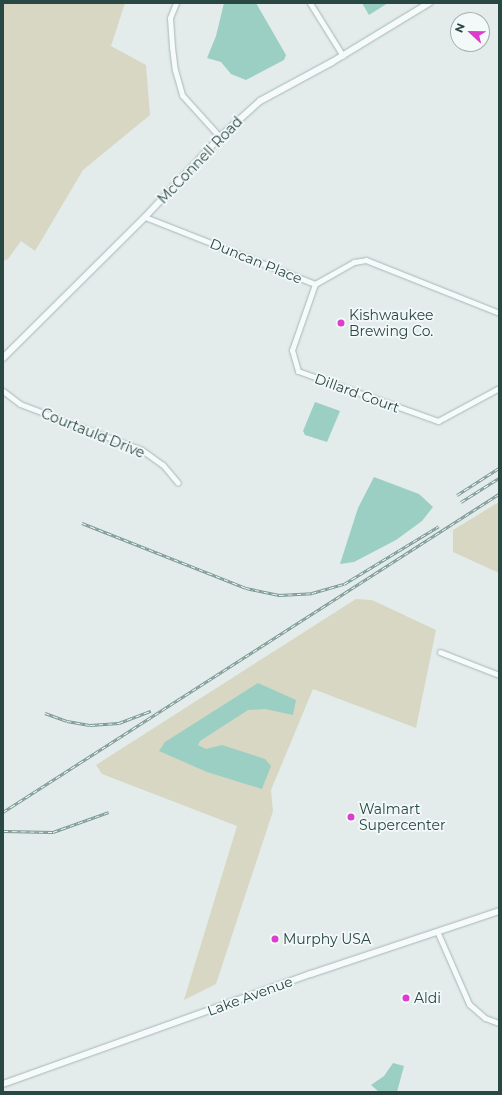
<!DOCTYPE html>
<style>
body{margin:0}
#map{position:relative;width:502px;height:1095px;overflow:hidden;background:#e3eceb;font-family:Montserrat,sans-serif}
div>[style]{position:absolute}
.green>*{inset:0;background:#d7d7c3}
.water>*{inset:0;background:#9bcfc3}
.roads{filter:drop-shadow(0 0 1px #a7b7b5) drop-shadow(0 0 1px #a7b7b5)}
.minor>*{height:5px;margin:-2.5px;padding:0 2.5px;transform-origin:2.5px;border-radius:2.5px;background:#f6fafa}
.tertiary>*{height:6px;margin:-3px;padding:0 3px;transform-origin:3px;border-radius:3px;background:#f6fafa}
.rail>*{height:3px;margin-top:-1.5px;transform-origin:0;background:repeating-linear-gradient(90deg,#f3f9f8 0 4.5px,#7b9894 0 9px);box-sizing:border-box;border-block:1px solid #7b9894}
.dots>*{width:11px;height:11px;translate:-50% -50%;box-sizing:border-box;border:2px solid #f3f9f8;border-radius:50%}
span{translate:-50% -50%;white-space:nowrap;text-align:center;line-height:1.15;-webkit-text-stroke:3.5px #f3f9f8;paint-order:stroke}
.street-label{font-size:14px;color:#294743}
.poi-label{font-size:14px;color:#294743}
.left{translate:0 -50%;text-align:left}
.frame{position:absolute;inset:0;border:4px solid #294743;pointer-events:none}
.north{position:absolute;left:450px;top:12px;width:40px;height:40px;box-sizing:border-box;background:#f3f9f8;border:1px solid #a2b2b0;border-radius:50%;rotate:292deg;font-size:11px;font-weight:700;line-height:16px;text-align:center;color:#294743}
.north::after{content:'';display:block;margin:auto;width:14px;height:18px;background:#dc3dcd;clip-path:polygon(50% 0,100% 100%,50% 72%,0 100%)}
</style>
<div id="map">
<div class="green">
<i style="clip-path:polygon(3px 3px,125px 3px,111px 46px,146px 65px,150px 115px,83px 170px,35px 251px,21px 241px,8px 259px,3px 261px)"></i>
<i style="clip-path:polygon(499px 502px,499px 573px,453px 552px,453px 530px)"></i>
<i style="clip-path:polygon(356px 599px,372px 600px,436px 630px,416px 728px,313px 689px,271px 790px,273px 811px,216px 984px,184px 1000px,237px 826px,102px 774px,96px 765px)"></i>
</div>
<div class="water">
<i style="clip-path:polygon(224px 3px,256px 3px,286px 55px,284px 60px,246px 80px,231px 74px,221px 62px,207px 58px,216px 36px)"></i>
<i style="clip-path:polygon(362px 3px,388px 3px,369px 15px)"></i>
<i style="clip-path:polygon(315px 402px,340px 411px,327px 442px,305px 435px,303px 431px)"></i>
<i style="clip-path:polygon(374px 477px,419px 494px,433px 507px,422px 521px,396px 540px,354px 562px,340px 564px,358px 508px)"></i>
<i style="clip-path:polygon(258px 683px,296px 700px,293px 715px,265px 709px,248px 710px,200px 741px,198px 745px,206px 749px,222px 745px,265px 759px,271px 766px,262px 789px,207px 772px,159px 751px,165px 742px)"></i>
<i style="clip-path:polygon(393px 1063px,404px 1066px,397px 1092px,379px 1092px,371px 1085px,384px 1076px)"></i>
</div>
<div class="roads">
<div class="minor">
<i style="left:176px;top:3px;width:16px;rotate:112deg"></i>
<i style="left:170px;top:18px;width:29px;rotate:86deg"></i>
<i style="left:172px;top:47px;width:23px;rotate:83deg"></i>
<i style="left:175px;top:70px;width:26px;rotate:74deg"></i>
<i style="left:182px;top:95px;width:57px;rotate:47.9deg"></i>
<i style="left:310px;top:3px;width:62px;rotate:58.1deg"></i>
<i style="left:145px;top:217px;width:183px;rotate:21.5deg"></i>
<i style="left:315px;top:284px;width:70px;rotate:109.2deg"></i>
<i style="left:292px;top:350px;width:22px;rotate:74deg"></i>
<i style="left:298px;top:371px;width:149px;rotate:19.7deg"></i>
<i style="left:438px;top:421px;width:69px;rotate:-28.4deg"></i>
<i style="left:315px;top:284px;width:45px;rotate:-29.4deg"></i>
<i style="left:354px;top:262px;width:12px;rotate:-9deg"></i>
<i style="left:366px;top:260px;width:143px;rotate:21.7deg"></i>
<i style="left:3px;top:391px;width:21px;rotate:37deg"></i>
<i style="left:20px;top:404px;width:130px;rotate:20.7deg"></i>
<i style="left:142px;top:450px;width:26px;rotate:36deg"></i>
<i style="left:163px;top:465px;width:23px;rotate:50deg"></i>
<i style="left:440px;top:652px;width:63px;rotate:21.3deg"></i>
<i style="left:437px;top:931px;width:80px;rotate:66.3deg"></i>
<i style="left:469px;top:1004px;width:21px;rotate:41deg"></i>
<i style="left:485px;top:1018px;width:15px;rotate:20deg"></i>
</div>
<div class="tertiary">
<i style="left:3px;top:358px;width:200px;rotate:-44.8deg"></i>
<i style="left:145px;top:217px;width:110px;rotate:-46.8deg"></i>
<i style="left:220px;top:137px;width:54px;rotate:-42deg"></i>
<i style="left:260px;top:101px;width:82px;rotate:-28.4deg"></i>
<i style="left:332px;top:62px;width:114px;rotate:-31.3deg"></i>
<i style="left:3px;top:1084px;width:327px;rotate:-19.7deg"></i>
<i style="left:311px;top:974px;width:198px;rotate:-18.5deg"></i>
</div>
</div>
<div class="rail">
<i style="left:457px;top:495px;width:50px;rotate:-32.7deg"></i>
<i style="left:461px;top:502px;width:45px;rotate:-32.3deg"></i>
<i style="left:82px;top:523px;width:176px;rotate:21.6deg"></i>
<i style="left:246px;top:588px;width:34px;rotate:12deg"></i>
<i style="left:279px;top:595px;width:33px;rotate:-3deg"></i>
<i style="left:312px;top:593px;width:33px;rotate:-16deg"></i>
<i style="left:344px;top:584px;width:111px;rotate:-31.4deg"></i>
<i style="left:45px;top:713px;width:23px;rotate:20deg"></i>
<i style="left:67px;top:721px;width:23px;rotate:10deg"></i>
<i style="left:90px;top:725px;width:29px;rotate:-4deg"></i>
<i style="left:119px;top:723px;width:34px;rotate:-21deg"></i>
<i style="left:3px;top:812px;width:589px;rotate:-32.67deg"></i>
<i style="left:3px;top:831px;width:50px;rotate:1.1deg"></i>
<i style="left:53px;top:832px;width:59px;rotate:-19.7deg"></i>
</div>
<div class="dots">
<i style="left:341px;top:323px;background:#dc3dcd"></i>
<i style="left:351px;top:817px;background:#dc3dcd"></i>
<i style="left:275px;top:939px;background:#dc3dcd"></i>
<i style="left:406px;top:998px;background:#dc3dcd"></i>
</div>
<div class="street-label">
<span style="left:200px;top:160px;rotate:-46deg">McConnell Road</span>
<span style="left:256px;top:261px;rotate:22deg">Duncan Place</span>
<span style="left:357px;top:393px;rotate:20deg">Dillard Court</span>
<span style="left:93px;top:433px;rotate:22deg">Courtauld Drive</span>
<span style="left:250px;top:996px;rotate:-20deg">Lake Avenue</span>
</div>
<div class="poi-label">
<span class="left" style="left:349px;top:323px">Kishwaukee<br>Brewing Co.</span>
<span class="left" style="left:359px;top:817px">Walmart<br>Supercenter</span>
<span class="left" style="left:283px;top:939px">Murphy USA</span>
<span class="left" style="left:414px;top:998px">Aldi</span>
</div>
<div class="frame"></div>
<div class="north">N</div>
</div>
